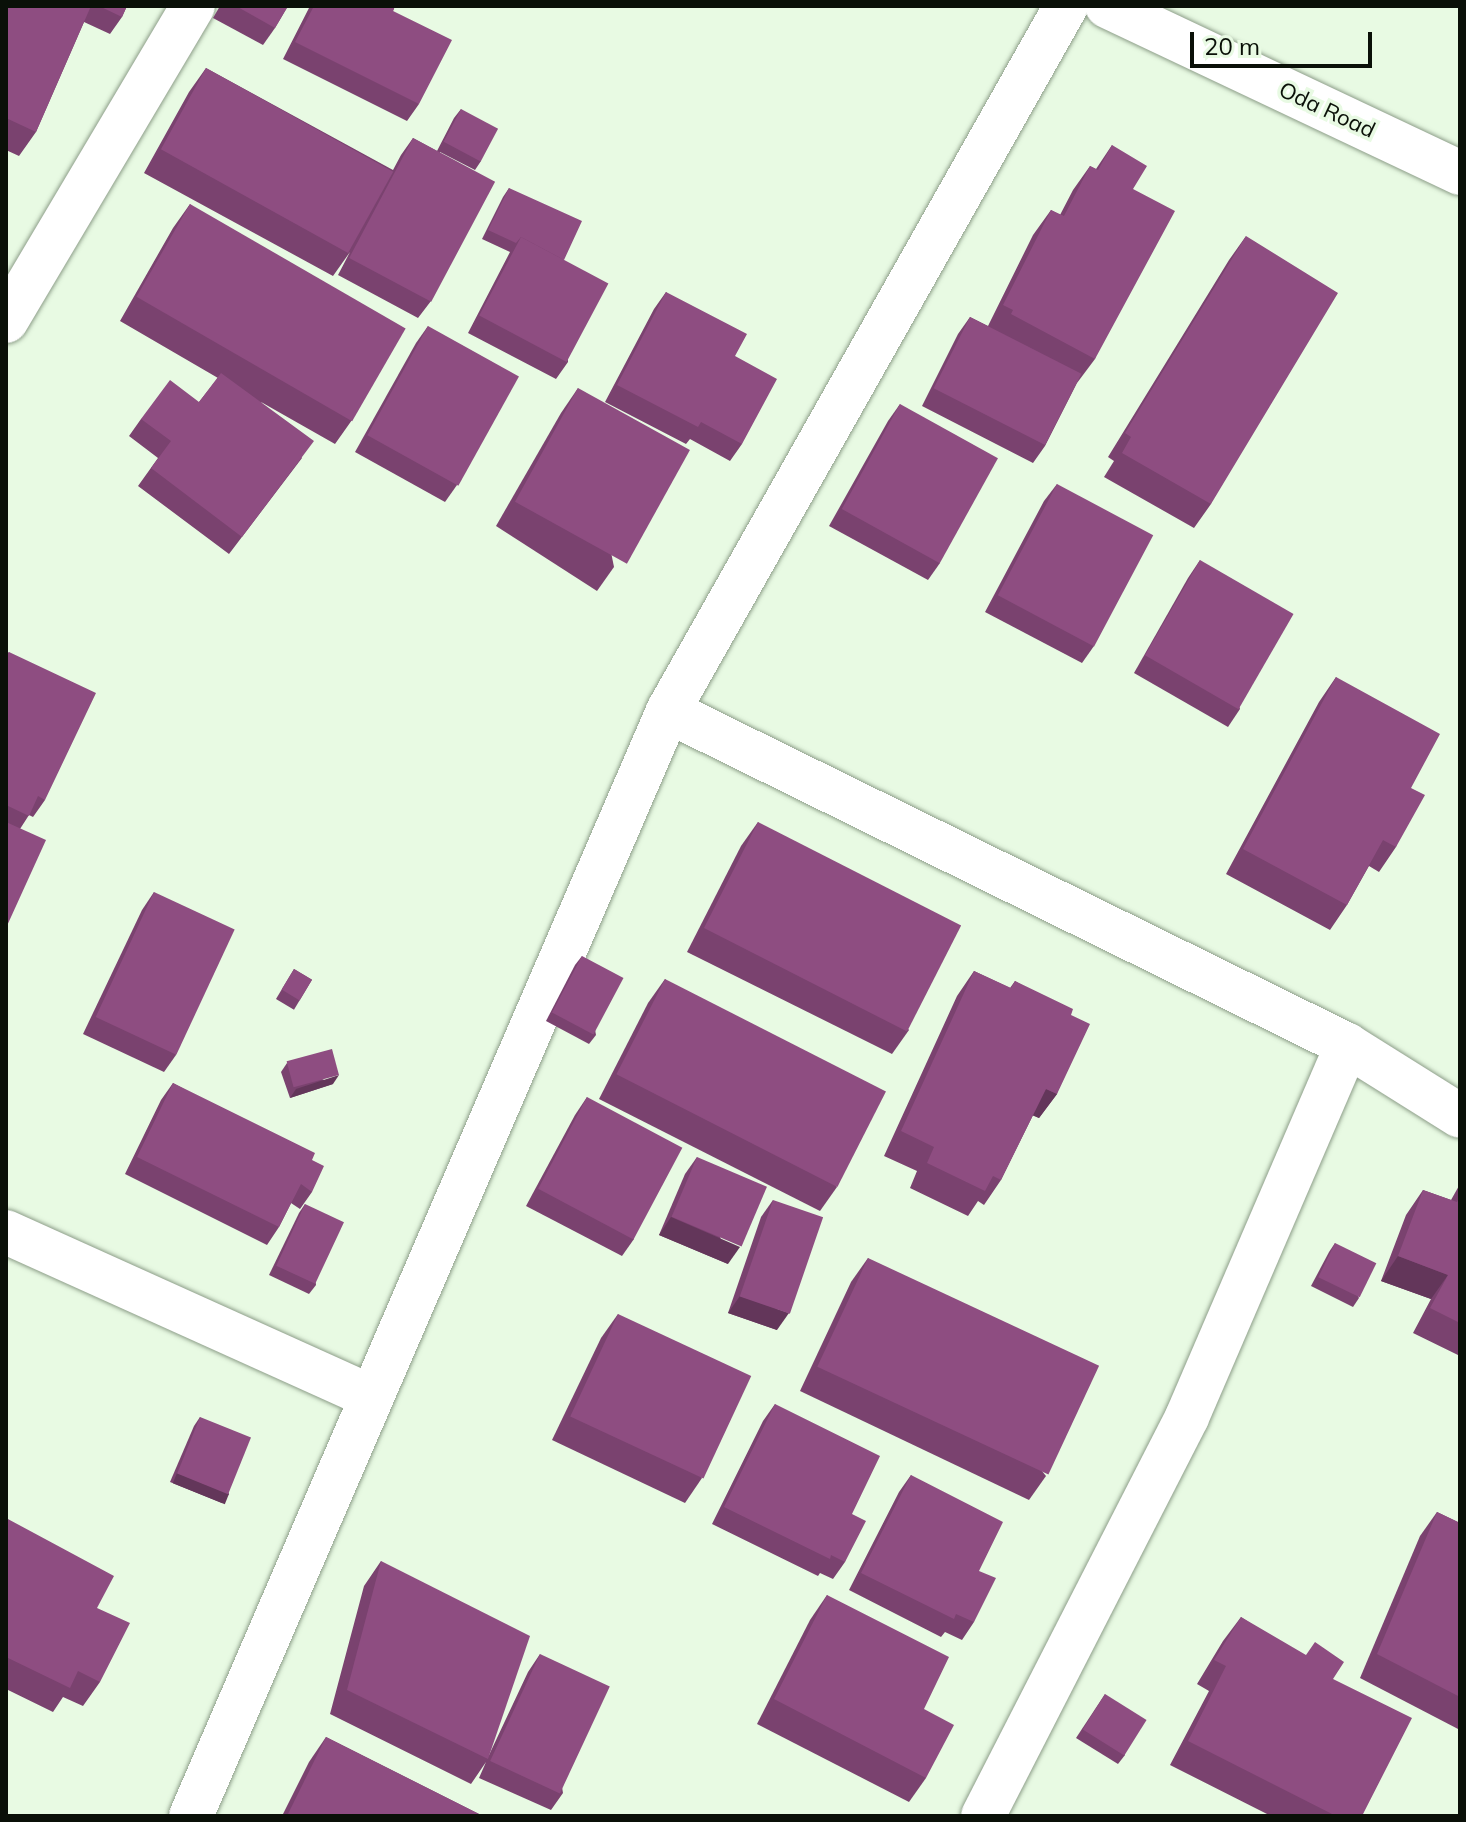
<!DOCTYPE html>
<style>
body{margin:0}
#map{position:relative;width:1466px;height:1822px;overflow:hidden;background:#e8fae3;font-family:Mulish,sans-serif}
div>[style]{position:absolute}
.roads{filter:drop-shadow(0 0 2px #8d9e89) drop-shadow(0 0 2px #8d9e89)}
.minor>*{height:44px;margin:-22px;padding:0 22px;transform-origin:22px;border-radius:22px;background:#fff}
.tertiary>*{height:44px;margin:-22px;padding:0 22px;transform-origin:22px;border-radius:22px;background:#fff}
.wall>*{inset:0;background:#7a426f;transform-origin:0 0}
.shaded-wall>*{inset:0;background:#63365a;transform-origin:0 0}
.building>*{inset:0;background:#8e4d81;transform-origin:0 0}
span{translate:-50% -50%;white-space:nowrap;text-align:center;line-height:1.15;-webkit-text-stroke:7px #e8fae3;paint-order:stroke}
.street-label{font-size:22px;color:#0a1008}
.frame{position:absolute;inset:0;border:8px solid #0a1008;pointer-events:none}
.scale{position:absolute;left:1190px;top:32px;width:182px;height:36px;box-sizing:border-box;border:4px solid #0a1008;border-top:0;padding-left:10px;font-size:24px;line-height:28px;white-space:nowrap;color:#0a1008;-webkit-text-stroke:6px #e8fae3;paint-order:stroke}
</style>
<div id="map">
<div class="roads">
<div class="minor">
<i style="left:6px;top:321px;width:366px;rotate:-59.3deg"></i>
<i style="left:668px;top:711px;width:757px;rotate:26.19deg"></i>
<i style="left:1347px;top:1045px;width:133px;rotate:32.1deg"></i>
<i style="left:6px;top:1232px;width:401px;rotate:24.3deg"></i>
<i style="left:191px;top:1816px;width:1204px;rotate:-66.65deg"></i>
<i style="left:668px;top:711px;width:810px;rotate:-60.55deg"></i>
<i style="left:983px;top:1816px;width:448px;rotate:-62.9deg"></i>
<i style="left:1187px;top:1417px;width:405px;rotate:-66.7deg"></i>
</div>
<div class="tertiary">
<i style="left:1107px;top:6px;width:391px;rotate:25.3deg"></i>
</div>
</div>
<div class="wall">
<i style="clip-path:polygon(6px 6px,127px 6px,122px 17px,110px 34px,84px 22px,36px 132px,19px 156px,6px 150px)"></i>
<i style="clip-path:polygon(220px 6px,288px 6px,275px 28px,263px 45px,213px 18px)"></i>
<i style="clip-path:polygon(310px 6px,395px 6px,393px 11px,419px 104px,407px 121px,283px 59px)"></i>
<i style="clip-path:polygon(206px 68px,393px 170px,401px 155px,413px 138px,437px 151px,454px 118px,461px 109px,481px 161px,475px 170px,440px 152px,431px 301px,418px 318px,338px 275px,350px 252px,333px 276px,144px 173px,189px 92px)"></i>
<i style="clip-path:polygon(1112px 145px,1133px 189px,1095px 359px,1077px 383px,1045px 446px,1033px 463px,922px 406px,958px 334px,970px 317px,988px 326px,1033px 235px,1051px 210px,1060px 215px,1073px 190px,1090px 166px,1096px 169px)"></i>
<i style="clip-path:polygon(509px 188px,564px 260px,568px 362px,556px 379px,468px 333px,510px 252px,482px 239px,503px 197px)"></i>
<i style="clip-path:polygon(190px 204px,352px 420px,335px 444px,261px 402px,302px 458px,229px 554px,138px 486px,158px 458px,129px 436px,141px 419px,199px 402px,218px 378px,120px 321px,173px 228px)"></i>
<i style="clip-path:polygon(1246px 236px,1211px 504px,1194px 528px,1104px 477px,1114px 461px,1108px 457px,1229px 260px)"></i>
<i style="clip-path:polygon(666px 292px,735px 356px,742px 444px,730px 461px,690px 439px,686px 444px,605px 402px,654px 309px)"></i>
<i style="clip-path:polygon(428px 326px,457px 485px,445px 502px,355px 452px,416px 343px)"></i>
<i style="clip-path:polygon(578px 388px,614px 567px,597px 591px,496px 526px,561px 413px)"></i>
<i style="clip-path:polygon(900px 404px,940px 563px,928px 580px,829px 526px,888px 421px)"></i>
<i style="clip-path:polygon(1057px 484px,1094px 646px,1082px 663px,985px 612px,1044px 501px)"></i>
<i style="clip-path:polygon(1200px 560px,1240px 709px,1228px 727px,1134px 673px,1188px 578px)"></i>
<i style="clip-path:polygon(9px 652px,45px 800px,33px 817px,29px 815px,20px 829px,6px 928px,6px 655px)"></i>
<i style="clip-path:polygon(1336px 677px,1411px 788px,1396px 847px,1379px 872px,1369px 866px,1347px 905px,1330px 930px,1226px 874px,1319px 702px)"></i>
<i style="clip-path:polygon(758px 822px,909px 1030px,892px 1054px,687px 952px,741px 846px)"></i>
<i style="clip-path:polygon(154px 892px,176px 1055px,164px 1072px,83px 1034px,142px 910px)"></i>
<i style="clip-path:polygon(582px 956px,596px 1035px,589px 1044px,546px 1021px,575px 965px)"></i>
<i style="left:294px;top:969px;width:21px;height:35px;rotate:31deg"></i>
<i style="clip-path:polygon(974px 971px,1010px 988px,1015px 981px,1071px 1015px,1057px 1094px,1039px 1118px,1033px 1115px,1001px 1180px,984px 1205px,978px 1201px,968px 1216px,910px 1188px,917px 1171px,884px 1156px,957px 996px)"></i>
<i style="clip-path:polygon(665px 979px,837px 1187px,820px 1211px,599px 1099px,648px 1003px)"></i>
<i style="clip-path:polygon(287px 1063px,333px 1084px,290px 1098px,281px 1072px)"></i>
<i style="clip-path:polygon(173px 1083px,312px 1160px,312px 1192px,300px 1209px,291px 1203px,279px 1227px,267px 1245px,125px 1174px,161px 1100px)"></i>
<i style="clip-path:polygon(587px 1097px,634px 1239px,622px 1256px,526px 1206px,575px 1115px)"></i>
<i style="clip-path:polygon(697px 1157px,728px 1264px,659px 1235px,685px 1174px)"></i>
<i style="clip-path:polygon(1460px 1184px,1460px 1356px,1413px 1333px,1431px 1299px,1381px 1281px,1406px 1215px,1423px 1190px,1451px 1200px)"></i>
<i style="clip-path:polygon(773px 1200px,777px 1330px,728px 1313px,761px 1217px)"></i>
<i style="clip-path:polygon(305px 1204px,316px 1285px,309px 1294px,269px 1275px,299px 1213px)"></i>
<i style="clip-path:polygon(1335px 1243px,1359px 1298px,1353px 1307px,1311px 1286px,1329px 1252px)"></i>
<i style="clip-path:polygon(868px 1258px,1046px 1476px,1029px 1500px,800px 1391px,851px 1282px)"></i>
<i style="clip-path:polygon(618px 1314px,702px 1478px,685px 1503px,552px 1440px,601px 1338px)"></i>
<i style="clip-path:polygon(775px 1404px,852px 1514px,845px 1562px,833px 1579px,820px 1573px,818px 1576px,712px 1524px,763px 1421px)"></i>
<i style="clip-path:polygon(200px 1417px,229px 1494px,222px 1503px,170px 1482px,194px 1426px)"></i>
<i style="clip-path:polygon(911px 1475px,979px 1571px,974px 1622px,962px 1640px,945px 1632px,941px 1637px,849px 1590px,899px 1492px)"></i>
<i style="clip-path:polygon(1437px 1512px,1460px 1523px,1460px 1730px,1360px 1678px,1420px 1536px)"></i>
<i style="clip-path:polygon(6px 1518px,97px 1608px,100px 1682px,83px 1706px,63px 1697px,53px 1712px,6px 1689px)"></i>
<i style="clip-path:polygon(381px 1561px,489px 1755px,528px 1672px,540px 1654px,563px 1793px,551px 1810px,479px 1778px,486px 1762px,471px 1784px,330px 1714px,364px 1586px)"></i>
<i style="clip-path:polygon(827px 1595px,924px 1709px,926px 1778px,909px 1802px,757px 1724px,810px 1620px)"></i>
<i style="clip-path:polygon(1241px 1617px,1333px 1679px,1362px 1816px,1271px 1816px,1170px 1765px,1209px 1691px,1197px 1684px,1223px 1641px)"></i>
<i style="clip-path:polygon(1105px 1694px,1125px 1755px,1118px 1764px,1076px 1738px)"></i>
<i style="clip-path:polygon(326px 1737px,483px 1816px,282px 1816px,309px 1762px)"></i>
</div>
<div class="shaded-wall">
<i style="clip-path:polygon(339px 1075px,333px 1084px,290px 1098px,296px 1089px)"></i>
<i style="clip-path:polygon(1046px 1089px,1057px 1094px,1039px 1118px,1029px 1114px)"></i>
<i style="clip-path:polygon(671px 1217px,740px 1247px,728px 1264px,659px 1235px)"></i>
<i style="clip-path:polygon(1398px 1256px,1448px 1275px,1431px 1299px,1381px 1281px)"></i>
<i style="clip-path:polygon(740px 1296px,789px 1313px,777px 1330px,728px 1313px)"></i>
<i style="left:177px;top:1473px;width:56px;height:11px;rotate:22deg"></i>
</div>
<div class="building">
<i style="clip-path:polygon(6px 6px,91px 6px,36px 132px,6px 118px)"></i>
<i style="clip-path:polygon(99px 6px,127px 6px,122px 17px)"></i>
<i style="clip-path:polygon(236px 6px,288px 6px,275px 28px)"></i>
<i style="clip-path:polygon(314px 6px,395px 6px,393px 11px,452px 40px,419px 104px,295px 42px)"></i>
<i style="left:206px;top:68px;width:214px;height:93px;rotate:29deg"></i>
<i style="left:461px;top:109px;width:42px;height:37px;rotate:28deg"></i>
<i style="left:413px;top:138px;width:93px;height:136px;rotate:28deg"></i>
<i style="clip-path:polygon(1112px 145px,1147px 166px,1133px 189px,1175px 211px,1095px 359px,1011px 314px,1013px 310px,1003px 305px,1051px 210px,1064px 216px,1090px 166px,1098px 170px)"></i>
<i style="clip-path:polygon(509px 188px,582px 221px,564px 260px,521px 237px,516px 243px,488px 230px)"></i>
<i style="left:190px;top:204px;width:249px;height:107px;rotate:30deg"></i>
<i style="clip-path:polygon(1246px 236px,1338px 293px,1211px 504px,1122px 453px,1131px 437px,1125px 433px)"></i>
<i style="left:521px;top:237px;width:99px;height:89px;rotate:28deg"></i>
<i style="clip-path:polygon(666px 292px,747px 334px,735px 356px,777px 379px,742px 444px,701px 422px,698px 427px,617px 385px)"></i>
<i style="left:970px;top:317px;width:125px;height:80px;rotate:27deg"></i>
<i style="left:428px;top:326px;width:104px;height:125px;rotate:29deg"></i>
<i style="clip-path:polygon(221px 373px,314px 441px,242px 537px,151px 468px,171px 441px,141px 419px,170px 380px,199px 402px)"></i>
<i style="left:578px;top:388px;width:128px;height:130px;rotate:29deg"></i>
<i style="left:900px;top:404px;width:112px;height:120px;rotate:29deg"></i>
<i style="left:1057px;top:484px;width:109px;height:126px;rotate:28deg"></i>
<i style="left:1200px;top:560px;width:108px;height:110px;rotate:30deg"></i>
<i style="clip-path:polygon(9px 652px,96px 693px,45px 800px,38px 796px,29px 816px,6px 805px,6px 657px)"></i>
<i style="clip-path:polygon(1336px 677px,1440px 734px,1411px 788px,1425px 795px,1396px 847px,1383px 840px,1347px 905px,1243px 849px)"></i>
<i style="clip-path:polygon(6px 822px,46px 840px,6px 928px)"></i>
<i style="left:758px;top:822px;width:228px;height:119px;rotate:27deg"></i>
<i style="left:154px;top:892px;width:89px;height:138px;rotate:25deg"></i>
<i style="left:582px;top:956px;width:47px;height:64px;rotate:28deg"></i>
<i style="left:294px;top:969px;width:21px;height:24px;rotate:31deg"></i>
<i style="clip-path:polygon(974px 971px,1011px 988px,1015px 981px,1073px 1009px,1071px 1015px,1090px 1024px,1057px 1094px,1046px 1089px,1001px 1180px,993px 1176px,985px 1191px,927px 1163px,934px 1147px,901px 1131px)"></i>
<i style="left:665px;top:979px;width:248px;height:107px;rotate:27deg"></i>
<i style="left:332px;top:1049px;width:27px;height:47px;rotate:75deg"></i>
<i style="clip-path:polygon(173px 1083px,315px 1153px,312px 1160px,324px 1166px,312px 1192px,301px 1184px,279px 1227px,137px 1157px)"></i>
<i style="left:587px;top:1097px;width:108px;height:104px;rotate:28deg"></i>
<i style="left:697px;top:1157px;width:76px;height:65px;rotate:23deg"></i>
<i style="clip-path:polygon(1423px 1190px,1457px 1202px,1460px 1195px,1460px 1323px,1430px 1308px,1448px 1275px,1398px 1256px)"></i>
<i style="left:773px;top:1200px;width:53px;height:102px;rotate:19deg"></i>
<i style="left:305px;top:1204px;width:43px;height:68px;rotate:25deg"></i>
<i style="left:1335px;top:1243px;width:46px;height:38px;rotate:26deg"></i>
<i style="left:868px;top:1258px;width:255px;height:120px;rotate:25deg"></i>
<i style="left:618px;top:1314px;width:147px;height:113px;rotate:25deg"></i>
<i style="clip-path:polygon(775px 1404px,880px 1456px,852px 1514px,866px 1521px,845px 1562px,831px 1555px,830px 1559px,724px 1507px)"></i>
<i style="left:200px;top:1417px;width:55px;height:61px;rotate:22deg"></i>
<i style="clip-path:polygon(911px 1475px,1003px 1522px,979px 1571px,996px 1578px,974px 1622px,956px 1614px,954px 1619px,861px 1573px)"></i>
<i style="clip-path:polygon(1437px 1512px,1460px 1523px,1460px 1697px,1377px 1654px)"></i>
<i style="clip-path:polygon(6px 1518px,114px 1576px,97px 1608px,130px 1623px,100px 1682px,78px 1671px,70px 1688px,6px 1657px)"></i>
<i style="clip-path:polygon(381px 1561px,530px 1636px,488px 1759px,347px 1690px)"></i>
<i style="clip-path:polygon(827px 1595px,949px 1657px,924px 1709px,954px 1725px,926px 1778px,774px 1699px)"></i>
<i style="clip-path:polygon(1241px 1617px,1306px 1655px,1315px 1642px,1344px 1662px,1333px 1679px,1412px 1718px,1362px 1816px,1336px 1816px,1188px 1741px,1226px 1666px,1214px 1660px)"></i>
<i style="left:540px;top:1654px;width:77px;height:118px;rotate:25deg"></i>
<i style="left:1105px;top:1694px;width:49px;height:42px;rotate:32deg"></i>
<i style="clip-path:polygon(326px 1737px,483px 1816px,287px 1816px)"></i>
</div>
<div class="street-label">
<span style="left:1327px;top:110px;rotate:25deg">Oda Road</span>
</div>
<div class="frame"></div>
<div class="scale">20 m</div>
</div>
